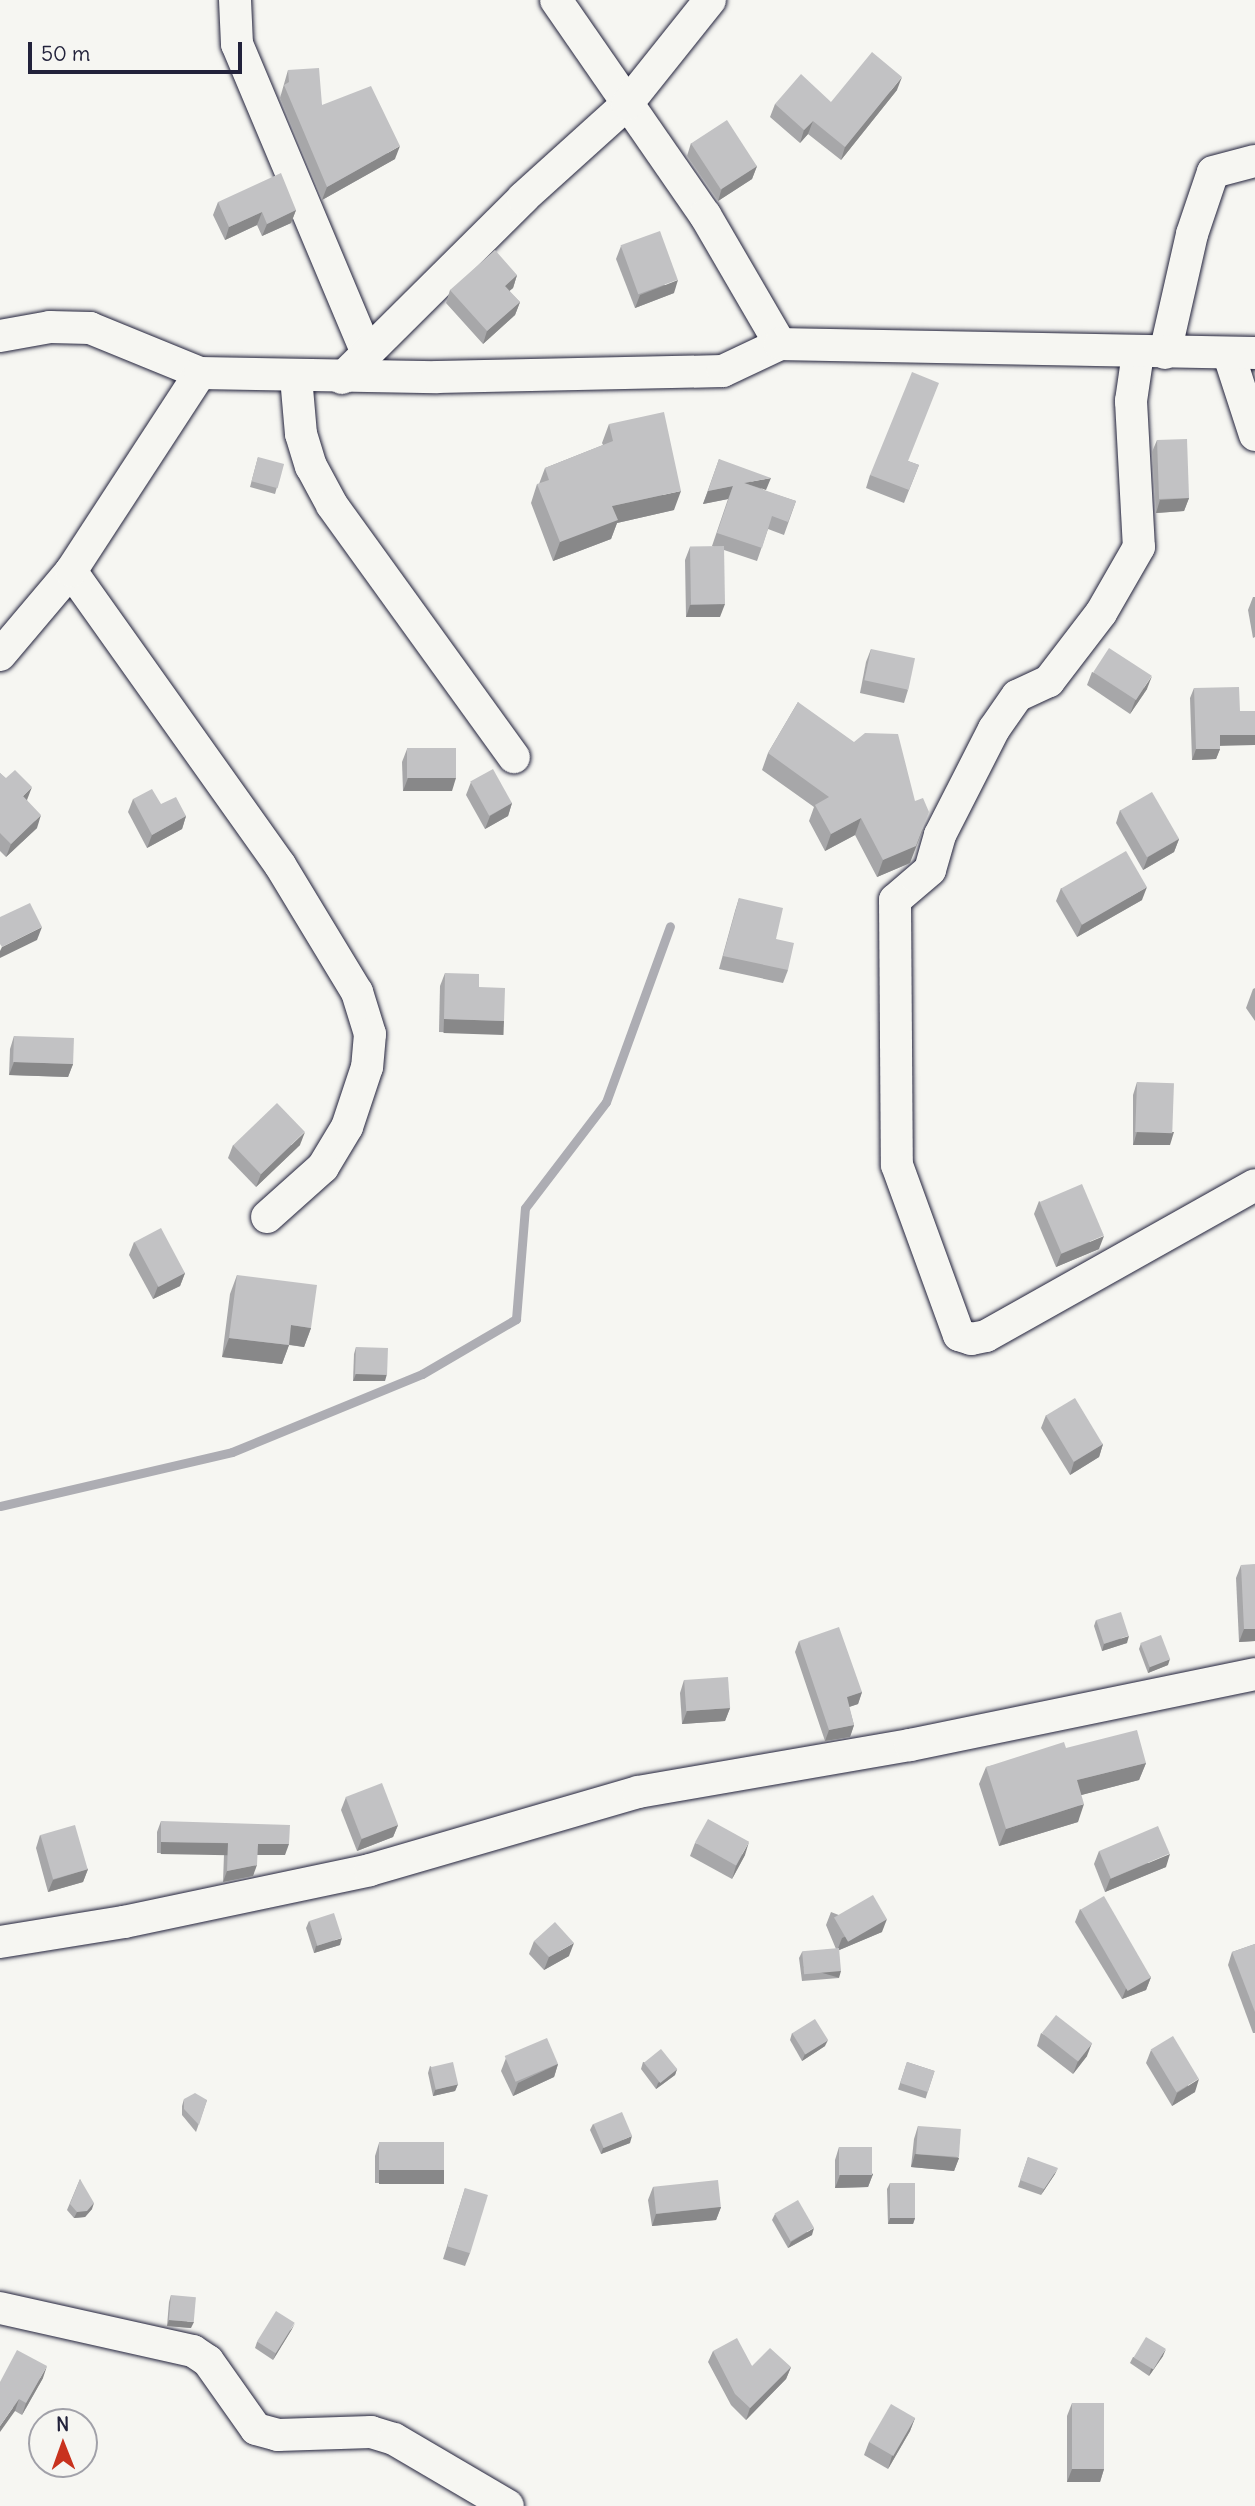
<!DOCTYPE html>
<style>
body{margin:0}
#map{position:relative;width:1255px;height:2506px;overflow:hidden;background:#f6f6f2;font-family:Delius,sans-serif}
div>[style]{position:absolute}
.stream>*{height:9px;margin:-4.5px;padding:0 4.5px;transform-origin:4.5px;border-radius:4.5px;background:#adadb3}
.roads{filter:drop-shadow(0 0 2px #22223b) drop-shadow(0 0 2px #22223b)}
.street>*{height:32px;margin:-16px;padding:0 16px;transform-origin:16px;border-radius:16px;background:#f6f6f2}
.wall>*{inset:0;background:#a7a7a9;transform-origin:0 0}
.shaded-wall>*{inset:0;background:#888889;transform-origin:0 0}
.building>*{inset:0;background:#c2c2c4;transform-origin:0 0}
span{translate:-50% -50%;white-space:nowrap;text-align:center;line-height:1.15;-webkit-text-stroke:5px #f6f6f2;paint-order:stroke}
.north{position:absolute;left:28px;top:2408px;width:70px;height:70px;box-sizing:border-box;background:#f6f6f2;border:2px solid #a1a1a9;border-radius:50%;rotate:359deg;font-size:19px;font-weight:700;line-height:28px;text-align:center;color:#22223b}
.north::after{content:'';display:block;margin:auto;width:24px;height:32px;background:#c8321e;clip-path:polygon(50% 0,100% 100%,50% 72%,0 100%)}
.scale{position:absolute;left:28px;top:42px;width:214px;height:32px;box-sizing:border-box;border:4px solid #22223b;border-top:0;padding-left:9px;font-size:21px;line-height:24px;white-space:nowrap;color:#22223b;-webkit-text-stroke:5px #f6f6f2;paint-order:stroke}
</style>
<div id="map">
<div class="stream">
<i style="left:0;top:1506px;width:238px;rotate:-13.1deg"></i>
<i style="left:232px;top:1452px;width:205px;rotate:-22.3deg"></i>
<i style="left:422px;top:1374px;width:109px;rotate:-30.3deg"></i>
<i style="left:516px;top:1319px;width:111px;rotate:-85.4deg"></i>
<i style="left:525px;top:1208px;width:133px;rotate:-52.6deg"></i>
<i style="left:606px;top:1102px;width:187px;rotate:-70deg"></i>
</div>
<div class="roads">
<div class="street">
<i style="left:235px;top:0;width:44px;rotate:87.4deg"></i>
<i style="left:237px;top:44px;width:335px;rotate:67.2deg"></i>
<i style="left:556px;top:0;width:262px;rotate:55.3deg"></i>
<i style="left:705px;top:215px;width:149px;rotate:59.8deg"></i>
<i style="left:0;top:336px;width:51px;rotate:-10.2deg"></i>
<i style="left:50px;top:327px;width:40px;rotate:1.4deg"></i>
<i style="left:90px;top:328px;width:119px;rotate:22.2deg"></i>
<i style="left:1138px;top:353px;width:49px;rotate:98.3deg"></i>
<i style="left:1131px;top:401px;width:146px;rotate:86.9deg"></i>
<i style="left:1139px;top:547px;width:76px;rotate:119.9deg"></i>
<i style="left:1101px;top:613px;width:86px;rotate:127.4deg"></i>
<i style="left:1049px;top:681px;width:35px;rotate:155deg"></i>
<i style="left:1017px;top:696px;width:40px;rotate:124.9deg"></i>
<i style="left:994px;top:729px;width:119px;rotate:117deg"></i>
<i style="left:940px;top:835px;width:36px;rotate:106deg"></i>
<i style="left:930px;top:870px;width:46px;rotate:139.4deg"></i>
<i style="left:895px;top:900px;width:265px;rotate:89.6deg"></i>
<i style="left:897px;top:1165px;width:181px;rotate:70deg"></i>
<i style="left:959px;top:1335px;width:13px;rotate:18deg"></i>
<i style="left:971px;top:1339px;width:15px;rotate:-11deg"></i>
<i style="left:986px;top:1336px;width:308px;rotate:-29.3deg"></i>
<i style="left:1165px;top:353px;width:122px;rotate:-77.2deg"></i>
<i style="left:1192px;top:234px;width:65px;rotate:-71.3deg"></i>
<i style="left:1213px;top:172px;width:43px;rotate:-14.7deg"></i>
<i style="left:1229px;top:355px;width:84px;rotate:72deg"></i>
<i style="left:296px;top:377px;width:57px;rotate:85deg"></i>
<i style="left:301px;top:434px;width:34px;rotate:73deg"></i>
<i style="left:311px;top:466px;width:44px;rotate:61.7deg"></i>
<i style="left:332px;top:505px;width:311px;rotate:54.2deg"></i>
<i style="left:342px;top:378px;width:255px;rotate:-44.8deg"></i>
<i style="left:523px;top:198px;width:140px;rotate:-42.1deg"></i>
<i style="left:627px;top:104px;width:133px;rotate:-51.4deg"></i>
<i style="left:71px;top:571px;width:361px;rotate:54.6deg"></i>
<i style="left:280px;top:865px;width:149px;rotate:58.8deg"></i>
<i style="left:357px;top:992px;width:44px;rotate:72.8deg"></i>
<i style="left:370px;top:1034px;width:33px;rotate:95deg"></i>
<i style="left:367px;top:1067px;width:63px;rotate:108.4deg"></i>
<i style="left:347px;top:1127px;width:47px;rotate:121deg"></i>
<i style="left:323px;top:1167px;width:75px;rotate:138.2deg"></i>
<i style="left:0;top:655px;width:110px;rotate:-49.8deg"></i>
<i style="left:71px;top:571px;width:236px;rotate:-56.9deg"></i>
<i style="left:200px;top:373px;width:237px;rotate:1deg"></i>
<i style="left:437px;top:377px;width:286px;rotate:-1.2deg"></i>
<i style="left:723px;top:371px;width:63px;rotate:-25.3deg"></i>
<i style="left:780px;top:344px;width:475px;rotate:1.1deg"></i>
<i style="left:0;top:1942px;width:126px;rotate:-9.2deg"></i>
<i style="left:124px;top:1922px;width:251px;rotate:-11.9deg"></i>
<i style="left:370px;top:1870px;width:279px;rotate:-16.2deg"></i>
<i style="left:638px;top:1792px;width:276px;rotate:-9.8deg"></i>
<i style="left:910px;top:1745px;width:352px;rotate:-11.6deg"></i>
<i style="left:0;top:2308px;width:198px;rotate:12.6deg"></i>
<i style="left:193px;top:2351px;width:18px;rotate:34deg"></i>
<i style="left:208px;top:2361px;width:83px;rotate:54.8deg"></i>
<i style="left:256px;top:2429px;width:23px;rotate:15deg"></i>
<i style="left:278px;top:2435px;width:93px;rotate:-1.8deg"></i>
<i style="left:371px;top:2432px;width:24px;rotate:17deg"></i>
<i style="left:394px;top:2439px;width:132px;rotate:30.4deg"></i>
</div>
</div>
<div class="wall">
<i style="clip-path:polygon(288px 70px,322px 105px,395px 159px,322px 200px,280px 98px)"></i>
<i style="clip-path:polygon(897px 90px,841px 160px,808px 134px,800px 143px,770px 117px,775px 104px,831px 102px)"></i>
<i style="clip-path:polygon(691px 143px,757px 166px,752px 179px,718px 201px,687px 156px)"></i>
<i style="clip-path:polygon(218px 202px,296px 210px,291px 223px,262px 236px,257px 225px,225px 240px,213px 215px)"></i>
<i style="clip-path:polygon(621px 246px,674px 293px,635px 308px,616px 259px)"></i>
<i style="clip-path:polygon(517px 275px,513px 288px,509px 291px,520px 302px,515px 315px,483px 344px,446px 303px,450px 290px)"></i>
<i style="clip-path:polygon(609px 424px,674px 510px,617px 523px,611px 539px,553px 561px,531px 503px,537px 484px,539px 484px,545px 468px,603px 445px,602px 443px)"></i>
<i style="clip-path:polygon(1157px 440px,1189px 498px,1184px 511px,1156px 513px,1152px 452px)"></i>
<i style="clip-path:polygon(258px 457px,277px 487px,275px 494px,250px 487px)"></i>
<i style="clip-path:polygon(719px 459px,765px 491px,796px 501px,784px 535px,768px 529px,757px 561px,724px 550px,720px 617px,686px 617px,685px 560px,690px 547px,714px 547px,712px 546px,728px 499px,703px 504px)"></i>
<i style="clip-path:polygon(908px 461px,919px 465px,904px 503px,866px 488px,870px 475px)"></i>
<i style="clip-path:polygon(1253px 597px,1255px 597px,1255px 637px,1253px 638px,1248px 610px)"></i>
<i style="clip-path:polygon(871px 649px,908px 690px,904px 703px,860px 693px,866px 662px)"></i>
<i style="clip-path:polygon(1092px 672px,1147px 689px,1130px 714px,1087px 685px)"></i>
<i style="clip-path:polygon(1194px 688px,1240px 711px,1220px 746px,1220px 749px,1216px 759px,1192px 760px,1190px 698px)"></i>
<i style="clip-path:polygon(798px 702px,910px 863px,877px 877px,855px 835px,825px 851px,809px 821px,814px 807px,762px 770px,768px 753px)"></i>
<i style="clip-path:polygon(407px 749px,452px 791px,403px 791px,402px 762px)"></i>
<i style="clip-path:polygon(0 773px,27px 800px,37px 828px,6px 857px,0 851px)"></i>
<i style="clip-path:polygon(471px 782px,512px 803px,508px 816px,485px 829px,466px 795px)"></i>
<i style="clip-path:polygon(133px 799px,161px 804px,186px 816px,182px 829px,147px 848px,128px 812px)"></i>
<i style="clip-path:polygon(1120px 810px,1179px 839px,1174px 852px,1143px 870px,1116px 823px)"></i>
<i style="clip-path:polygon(1061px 888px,1142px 900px,1077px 937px,1056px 901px)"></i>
<i style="clip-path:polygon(739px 898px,776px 939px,788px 970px,783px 983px,719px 969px,735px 911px)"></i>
<i style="clip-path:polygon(445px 973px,479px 987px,504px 1021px,500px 1034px,439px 1032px,440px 986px)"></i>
<i style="clip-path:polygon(1255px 988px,1255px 1021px,1246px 1008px,1253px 989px)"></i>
<i style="clip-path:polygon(14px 1036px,73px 1064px,68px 1077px,9px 1075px,10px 1049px)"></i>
<i style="clip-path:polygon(1137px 1082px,1170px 1145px,1133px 1145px,1133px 1095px)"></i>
<i style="clip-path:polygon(233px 1145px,300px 1145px,256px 1187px,228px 1158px)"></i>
<i style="clip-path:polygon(1039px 1201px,1099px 1249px,1056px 1267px,1034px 1214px)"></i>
<i style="clip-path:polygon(134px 1242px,185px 1273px,180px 1286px,153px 1299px,129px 1255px)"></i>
<i style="clip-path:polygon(237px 1275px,311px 1328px,304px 1347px,289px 1345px,282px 1364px,222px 1357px,230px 1294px)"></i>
<i style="clip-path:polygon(356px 1347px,385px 1381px,353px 1381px,354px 1354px)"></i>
<i style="clip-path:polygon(1046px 1415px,1103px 1444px,1099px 1457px,1070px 1475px,1041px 1428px)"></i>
<i style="clip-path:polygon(1241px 1565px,1255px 1641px,1239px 1642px,1236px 1578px)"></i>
<i style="clip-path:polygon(1096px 1620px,1127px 1643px,1102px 1651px,1094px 1626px)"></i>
<i style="clip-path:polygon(799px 1641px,862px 1692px,858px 1704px,849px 1707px,854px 1725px,850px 1737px,825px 1741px,795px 1652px)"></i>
<i style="clip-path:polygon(1141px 1643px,1168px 1665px,1148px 1673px,1139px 1649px)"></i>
<i style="clip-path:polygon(684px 1680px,730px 1708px,725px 1721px,682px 1724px,680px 1693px)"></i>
<i style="clip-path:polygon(1066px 1748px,1146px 1763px,1139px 1780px,1081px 1795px,1078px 1822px,999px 1846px,979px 1784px,986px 1767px)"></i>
<i style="clip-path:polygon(346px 1797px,398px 1825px,393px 1837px,357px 1851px,341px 1810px)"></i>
<i style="clip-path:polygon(161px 1821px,285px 1855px,257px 1855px,253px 1876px,223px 1882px,224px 1854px,157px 1853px,157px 1832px)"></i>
<i style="clip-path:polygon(40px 1835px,88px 1869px,83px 1882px,48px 1892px,36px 1848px)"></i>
<i style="clip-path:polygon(695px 1843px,745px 1855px,732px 1879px,690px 1856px)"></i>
<i style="clip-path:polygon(1099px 1851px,1166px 1867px,1105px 1892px,1094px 1864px)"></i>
<i style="clip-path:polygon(1080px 1909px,1151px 1977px,1146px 1990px,1122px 1999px,1075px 1922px)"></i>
<i style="clip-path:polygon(831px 1912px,882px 1932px,839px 1950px,839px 1978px,802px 1981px,799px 1958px,802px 1952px,836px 1949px,826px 1925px)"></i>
<i style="clip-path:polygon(309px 1921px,340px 1945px,314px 1953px,306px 1928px)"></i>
<i style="clip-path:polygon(534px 1941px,569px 1956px,544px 1970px,529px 1954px)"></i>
<i style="clip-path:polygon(1255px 1944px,1255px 2033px,1253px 2033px,1228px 1965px,1232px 1952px)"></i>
<i style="clip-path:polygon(792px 2033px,825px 2046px,802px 2061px,790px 2040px)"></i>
<i style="clip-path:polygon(1041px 2033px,1087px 2056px,1073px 2074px,1037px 2046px)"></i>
<i style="clip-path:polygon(1151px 2050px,1195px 2092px,1172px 2106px,1146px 2063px)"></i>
<i style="clip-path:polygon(506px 2058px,558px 2064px,554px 2077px,513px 2096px,501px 2071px)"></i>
<i style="clip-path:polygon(643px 2062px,677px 2069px,675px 2075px,656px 2089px,641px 2069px)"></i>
<i style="left:907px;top:2062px;width:29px;height:29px;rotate:18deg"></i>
<i style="clip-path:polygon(430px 2066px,458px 2084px,455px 2091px,433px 2096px,428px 2073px)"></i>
<i style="clip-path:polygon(184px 2099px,207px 2100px,196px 2132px,182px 2115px,182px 2106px)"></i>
<i style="clip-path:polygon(593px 2124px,630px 2143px,601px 2154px,590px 2130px)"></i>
<i style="clip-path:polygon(918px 2126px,959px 2158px,954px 2171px,911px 2167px,914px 2139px)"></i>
<i style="clip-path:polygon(379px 2143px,439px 2183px,375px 2183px,375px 2156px)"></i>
<i style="clip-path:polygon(839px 2147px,873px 2174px,868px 2187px,835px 2188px,835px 2160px)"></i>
<i style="clip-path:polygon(1028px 2157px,1055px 2174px,1041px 2195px,1018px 2187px)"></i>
<i style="clip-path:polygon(80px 2179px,92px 2209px,85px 2217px,74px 2218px,67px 2210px)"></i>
<i style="clip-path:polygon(890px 2183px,915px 2218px,913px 2224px,888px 2224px,887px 2189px)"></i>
<i style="clip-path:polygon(653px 2187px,721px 2207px,716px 2220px,652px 2226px,648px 2200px)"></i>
<i style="clip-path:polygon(465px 2188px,470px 2253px,465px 2266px,443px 2259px)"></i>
<i style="clip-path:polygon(775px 2214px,812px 2235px,788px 2248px,772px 2220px)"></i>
<i style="clip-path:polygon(171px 2295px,191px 2328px,167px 2326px,169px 2302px)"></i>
<i style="clip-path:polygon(292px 2329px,273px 2360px,255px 2348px,257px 2342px)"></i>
<i style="clip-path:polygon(713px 2351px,752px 2366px,791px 2367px,786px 2379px,746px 2420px,731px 2405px,708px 2362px)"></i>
<i style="clip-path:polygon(1163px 2356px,1149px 2376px,1130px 2363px,1133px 2357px)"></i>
<i style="clip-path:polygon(43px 2378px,22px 2415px,15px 2411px,0 2382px)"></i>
<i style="clip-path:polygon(1072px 2403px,1104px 2469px,1100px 2482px,1067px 2482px,1067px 2416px)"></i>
<i style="clip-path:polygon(915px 2418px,910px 2431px,888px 2469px,864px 2455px,869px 2442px)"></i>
</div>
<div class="shaded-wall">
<i style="clip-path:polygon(902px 77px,897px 90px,841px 160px,845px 147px)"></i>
<i style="clip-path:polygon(813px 121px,808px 134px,800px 143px,804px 130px)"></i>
<i style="clip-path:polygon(400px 146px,395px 159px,322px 200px,327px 187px)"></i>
<i style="clip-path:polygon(757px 166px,752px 179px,718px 201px,722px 188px)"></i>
<i style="clip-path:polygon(296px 210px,291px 223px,262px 236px,267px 224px)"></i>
<i style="clip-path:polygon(262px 212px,257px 225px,225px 240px,229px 227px)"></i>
<i style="clip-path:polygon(517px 275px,513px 288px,500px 299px,505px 286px)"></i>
<i style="clip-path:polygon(678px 280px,674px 293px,635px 308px,640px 295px)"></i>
<i style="clip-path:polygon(520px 302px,515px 315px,483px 344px,487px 331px)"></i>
<i style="clip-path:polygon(771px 478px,766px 490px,744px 483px)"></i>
<i style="clip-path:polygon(733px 486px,728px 499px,703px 504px,708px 491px)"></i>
<i style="clip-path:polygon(681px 491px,674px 510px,617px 523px,611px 539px,553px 561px,560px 542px,612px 506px)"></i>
<i style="clip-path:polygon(1189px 498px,1184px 511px,1156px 513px,1160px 500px)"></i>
<i style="clip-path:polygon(725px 604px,720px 617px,686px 617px,690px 605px)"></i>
<i style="clip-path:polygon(1152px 676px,1147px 689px,1130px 714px,1135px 701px)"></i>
<i style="clip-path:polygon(1220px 735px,1255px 735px,1255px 745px,1216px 746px)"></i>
<i style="clip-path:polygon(1196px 749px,1220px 749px,1216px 759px,1192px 760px)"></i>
<i style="clip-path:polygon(408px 778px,456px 778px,452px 791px,403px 791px)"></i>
<i style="clip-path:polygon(32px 787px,27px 800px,18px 809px,23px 796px)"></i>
<i style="clip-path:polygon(512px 803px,508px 816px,485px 829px,490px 816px)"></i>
<i style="clip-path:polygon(41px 815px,37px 828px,6px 857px,11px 844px)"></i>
<i style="clip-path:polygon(186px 816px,182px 829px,147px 848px,152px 835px)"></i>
<i style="clip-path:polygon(861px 818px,855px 835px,825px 851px,831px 834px)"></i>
<i style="clip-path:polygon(923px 829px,910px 863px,877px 877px,883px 860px)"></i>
<i style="clip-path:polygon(1179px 839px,1174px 852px,1143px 870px,1148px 857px)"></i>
<i style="clip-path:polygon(1147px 887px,1142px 900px,1077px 937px,1082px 924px)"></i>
<i style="clip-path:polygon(42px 927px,37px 940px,0 958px,0 951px,2px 947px)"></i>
<i style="left:444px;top:1019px;width:60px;height:14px;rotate:2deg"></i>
<i style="clip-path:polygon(14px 1062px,73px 1064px,68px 1077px,9px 1075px)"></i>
<i style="clip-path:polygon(305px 1132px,300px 1145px,256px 1187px,261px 1174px)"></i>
<i style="clip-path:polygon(1137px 1132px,1174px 1132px,1170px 1145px,1133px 1145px)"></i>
<i style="clip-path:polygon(1104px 1236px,1099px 1249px,1056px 1267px,1061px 1254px)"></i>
<i style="clip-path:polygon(185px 1273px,180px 1286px,153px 1299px,158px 1286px)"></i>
<i style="clip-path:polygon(291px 1325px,311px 1328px,304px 1347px,285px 1344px)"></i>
<i style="clip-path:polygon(229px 1338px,289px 1345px,282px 1364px,222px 1357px)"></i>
<i style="clip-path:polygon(356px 1374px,387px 1374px,385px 1381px,353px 1381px)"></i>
<i style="clip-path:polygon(1103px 1444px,1099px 1457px,1070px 1475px,1074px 1462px)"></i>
<i style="clip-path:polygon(1244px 1629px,1255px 1629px,1255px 1641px,1239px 1642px)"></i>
<i style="clip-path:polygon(1129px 1636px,1127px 1643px,1102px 1651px,1104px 1644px)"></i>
<i style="clip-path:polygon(1170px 1659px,1168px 1665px,1148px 1673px,1150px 1666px)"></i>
<i style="clip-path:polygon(862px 1692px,858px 1704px,843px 1709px,847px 1697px)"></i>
<i style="clip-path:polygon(730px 1708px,725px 1721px,682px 1724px,687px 1711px)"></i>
<i style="clip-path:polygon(854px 1725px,850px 1737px,825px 1741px,829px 1730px)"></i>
<i style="clip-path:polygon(1146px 1763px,1139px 1780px,1070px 1798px,1077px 1780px)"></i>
<i style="clip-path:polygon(1084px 1804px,1078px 1822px,999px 1846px,1006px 1829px)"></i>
<i style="clip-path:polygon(398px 1825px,393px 1837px,357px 1851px,362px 1838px)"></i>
<i style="left:161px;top:1842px;width:67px;height:12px;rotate:1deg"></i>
<i style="clip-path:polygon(749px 1842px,745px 1855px,732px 1879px,736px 1866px)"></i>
<i style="clip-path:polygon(258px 1844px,289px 1844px,285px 1855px,254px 1855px)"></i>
<i style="clip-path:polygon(1170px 1854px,1166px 1867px,1105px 1892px,1110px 1879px)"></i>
<i style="clip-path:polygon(257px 1865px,253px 1876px,223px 1882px,227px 1871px)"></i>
<i style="clip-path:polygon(88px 1869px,83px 1882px,48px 1892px,53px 1880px)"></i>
<i style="clip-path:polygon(887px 1919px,882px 1932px,837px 1951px,842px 1938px)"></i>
<i style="clip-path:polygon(342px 1938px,340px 1945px,314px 1953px,316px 1946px)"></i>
<i style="clip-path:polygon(574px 1943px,569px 1956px,544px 1970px,549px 1957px)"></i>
<i style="left:841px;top:1971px;width:7px;height:37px;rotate:106deg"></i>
<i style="clip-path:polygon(1151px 1977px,1146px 1990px,1122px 1999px,1127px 1986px)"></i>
<i style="clip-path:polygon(828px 2040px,825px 2046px,802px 2061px,805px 2054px)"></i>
<i style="clip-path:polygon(1092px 2043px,1087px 2056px,1073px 2074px,1078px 2061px)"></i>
<i style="clip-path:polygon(558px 2064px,554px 2077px,513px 2096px,518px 2083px)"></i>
<i style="clip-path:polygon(677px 2069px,675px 2075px,656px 2089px,658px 2083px)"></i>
<i style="clip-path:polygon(1199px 2079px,1195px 2092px,1172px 2106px,1177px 2093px)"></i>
<i style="clip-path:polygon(458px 2084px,455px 2091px,433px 2096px,435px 2090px)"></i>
<i style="clip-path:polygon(632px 2136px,630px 2143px,601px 2154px,603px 2148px)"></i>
<i style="clip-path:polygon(915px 2154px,959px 2158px,954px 2171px,911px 2167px)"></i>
<i style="clip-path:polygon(1058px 2168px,1055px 2174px,1041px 2195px,1044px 2189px)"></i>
<i style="left:379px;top:2170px;width:65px;height:14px"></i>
<i style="clip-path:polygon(873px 2174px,868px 2187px,835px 2188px,840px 2175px)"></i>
<i style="clip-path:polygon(94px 2203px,92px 2209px,85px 2217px,74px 2218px,77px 2212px)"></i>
<i style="clip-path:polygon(721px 2207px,716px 2220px,652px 2226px,656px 2214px)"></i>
<i style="clip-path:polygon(890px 2218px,915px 2218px,913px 2224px,888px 2224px)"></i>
<i style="clip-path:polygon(814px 2228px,812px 2235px,788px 2248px,791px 2242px)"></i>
<i style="clip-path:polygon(169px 2320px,194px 2322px,191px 2328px,167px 2326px)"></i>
<i style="clip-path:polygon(295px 2323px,292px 2329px,273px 2360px,276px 2353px)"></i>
<i style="clip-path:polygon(1166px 2349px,1163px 2356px,1149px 2376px,1151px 2369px)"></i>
<i style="clip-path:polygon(47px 2366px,43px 2378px,22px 2415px,26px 2403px)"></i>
<i style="clip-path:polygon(791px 2367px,786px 2379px,746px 2420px,750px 2408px)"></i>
<i style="clip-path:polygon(19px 2399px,15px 2411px,0 2432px,0 2426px)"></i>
<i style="clip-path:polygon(915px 2418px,910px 2431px,888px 2469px,892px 2456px)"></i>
<i style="clip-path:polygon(1072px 2469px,1104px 2469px,1100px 2482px,1067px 2482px)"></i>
</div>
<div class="building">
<i style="clip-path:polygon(872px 52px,902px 77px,845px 147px,813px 121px,804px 130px,775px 104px,801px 74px,831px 102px)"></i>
<i style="clip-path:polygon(319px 68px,322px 105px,371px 86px,400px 146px,327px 187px,284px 85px,289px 82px,288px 70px)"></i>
<i style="left:727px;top:120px;width:55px;height:43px;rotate:57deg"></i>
<i style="clip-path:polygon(281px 173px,296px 210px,267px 224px,262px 212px,229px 227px,218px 202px)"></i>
<i style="left:660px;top:231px;width:52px;height:42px;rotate:70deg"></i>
<i style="clip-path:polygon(495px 250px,517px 275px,505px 286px,520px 302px,487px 331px,450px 290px)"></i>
<i style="clip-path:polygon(912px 372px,939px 383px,908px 461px,919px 465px,909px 490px,870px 475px)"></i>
<i style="clip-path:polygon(664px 412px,681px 491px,612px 506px,618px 520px,560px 542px,537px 484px,549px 480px,545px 468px,613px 441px,609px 424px)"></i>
<i style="left:1187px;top:439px;width:59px;height:30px;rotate:88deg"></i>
<i style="left:258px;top:457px;width:27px;height:25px;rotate:15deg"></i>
<i style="clip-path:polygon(719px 459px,771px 478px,744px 483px,796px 501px,788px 522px,772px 516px,762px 548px,717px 533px,733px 486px,708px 491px)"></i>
<i style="left:724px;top:546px;width:58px;height:34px;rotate:89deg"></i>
<i style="left:1109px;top:648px;width:51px;height:29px;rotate:33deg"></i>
<i style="left:871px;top:649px;width:45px;height:32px;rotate:12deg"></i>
<i style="clip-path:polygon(1239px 687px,1240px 711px,1255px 711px,1255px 735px,1220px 735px,1220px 749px,1196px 749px,1194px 688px)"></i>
<i style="clip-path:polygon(798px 702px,854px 742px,865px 733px,898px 734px,915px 801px,923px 798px,929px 812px,916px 846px,883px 860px,861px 818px,831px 834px,815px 805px,829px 797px,768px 753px)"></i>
<i style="left:456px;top:748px;width:30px;height:49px;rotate:90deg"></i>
<i style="left:493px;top:769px;width:39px;height:26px;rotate:61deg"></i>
<i style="clip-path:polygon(15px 770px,32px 787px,23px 796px,41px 815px,11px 844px,0 833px,0 773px,6px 778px)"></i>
<i style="clip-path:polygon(152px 789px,161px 804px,176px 797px,186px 816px,152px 835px,133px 799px)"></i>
<i style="left:1152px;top:792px;width:54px;height:37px;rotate:60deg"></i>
<i style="left:1126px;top:851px;width:42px;height:75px;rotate:60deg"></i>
<i style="clip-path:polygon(739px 898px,783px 908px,776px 939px,794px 943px,788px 970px,723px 956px)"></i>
<i style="clip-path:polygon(30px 903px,42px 927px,2px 947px,0 944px,0 917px)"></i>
<i style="clip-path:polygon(445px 973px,479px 974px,479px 987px,505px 988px,504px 1021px,444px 1019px)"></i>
<i style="left:14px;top:1036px;width:60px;height:26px;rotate:2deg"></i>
<i style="left:1137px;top:1082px;width:37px;height:50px;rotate:2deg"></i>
<i style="left:277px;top:1103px;width:40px;height:61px;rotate:46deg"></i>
<i style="left:1082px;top:1184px;width:56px;height:46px;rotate:67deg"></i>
<i style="left:161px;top:1228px;width:51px;height:30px;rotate:62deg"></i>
<i style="clip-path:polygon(237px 1275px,317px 1285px,311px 1328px,291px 1325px,289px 1345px,229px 1338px)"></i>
<i style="left:356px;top:1347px;width:32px;height:27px;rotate:2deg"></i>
<i style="left:1075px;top:1398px;width:54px;height:34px;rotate:59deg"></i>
<i style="clip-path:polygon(1255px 1564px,1255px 1629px,1244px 1629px,1241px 1565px)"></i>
<i style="left:1121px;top:1612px;width:25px;height:26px;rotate:72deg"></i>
<i style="clip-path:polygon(839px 1627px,862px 1692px,847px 1697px,854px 1725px,829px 1730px,799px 1641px)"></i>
<i style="left:1161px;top:1635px;width:26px;height:22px;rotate:69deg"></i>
<i style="left:728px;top:1677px;width:31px;height:44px;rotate:86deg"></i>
<i style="clip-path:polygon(1137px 1730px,1146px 1763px,1077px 1780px,1084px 1804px,1006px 1829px,986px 1767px,1064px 1742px,1066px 1748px)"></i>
<i style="left:382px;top:1783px;width:45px;height:39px;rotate:69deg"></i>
<i style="left:708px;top:1819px;width:47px;height:27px;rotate:29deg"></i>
<i style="clip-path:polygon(161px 1821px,290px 1825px,289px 1844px,258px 1844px,257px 1865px,227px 1871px,228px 1843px,161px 1842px)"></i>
<i style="left:75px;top:1825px;width:46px;height:36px;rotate:74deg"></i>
<i style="left:1158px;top:1826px;width:30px;height:64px;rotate:67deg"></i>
<i style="left:873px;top:1895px;width:28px;height:45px;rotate:60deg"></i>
<i style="left:1104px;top:1896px;width:94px;height:27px;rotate:60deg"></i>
<i style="left:334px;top:1913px;width:26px;height:26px;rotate:72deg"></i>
<i style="clip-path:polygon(555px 1922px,574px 1943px,549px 1957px,534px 1941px)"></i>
<i style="clip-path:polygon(1255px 1944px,1255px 2012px,1232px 1952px)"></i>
<i style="left:839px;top:1948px;width:23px;height:37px;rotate:85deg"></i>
<i style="left:1056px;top:2015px;width:46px;height:23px;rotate:38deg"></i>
<i style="left:815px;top:2019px;width:25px;height:27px;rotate:58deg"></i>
<i style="left:1173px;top:2036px;width:50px;height:26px;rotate:59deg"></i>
<i style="left:547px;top:2038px;width:28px;height:46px;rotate:67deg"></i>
<i style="left:661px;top:2049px;width:26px;height:22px;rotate:51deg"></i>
<i style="left:453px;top:2062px;width:23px;height:23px;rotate:77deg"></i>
<i style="left:907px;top:2062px;width:29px;height:22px;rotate:18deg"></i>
<i style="clip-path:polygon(195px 2093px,207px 2100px,199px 2125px,184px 2109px,184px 2099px)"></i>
<i style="left:622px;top:2112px;width:26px;height:31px;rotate:67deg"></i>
<i style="left:918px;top:2126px;width:43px;height:28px;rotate:4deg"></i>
<i style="left:444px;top:2142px;width:28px;height:65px;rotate:90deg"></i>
<i style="left:839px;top:2147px;width:33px;height:28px"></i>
<i style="clip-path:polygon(1028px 2157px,1058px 2168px,1044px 2189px,1020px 2180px)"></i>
<i style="clip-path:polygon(80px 2179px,94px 2203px,87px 2211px,77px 2212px,70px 2204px)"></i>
<i style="left:718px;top:2180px;width:27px;height:65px;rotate:84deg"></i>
<i style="left:890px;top:2183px;width:25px;height:35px"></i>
<i style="left:465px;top:2188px;width:24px;height:61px;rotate:17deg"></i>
<i style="left:798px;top:2200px;width:32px;height:27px;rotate:60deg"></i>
<i style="left:171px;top:2295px;width:25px;height:25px;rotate:5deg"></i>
<i style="left:276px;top:2311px;width:22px;height:36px;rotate:32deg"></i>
<i style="left:1146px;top:2337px;width:23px;height:24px;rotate:31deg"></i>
<i style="clip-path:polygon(737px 2338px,752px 2366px,770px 2348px,791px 2367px,750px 2408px,735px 2394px,713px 2351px)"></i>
<i style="clip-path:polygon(17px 2350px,47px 2366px,26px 2403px,19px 2399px,0 2426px,0 2382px)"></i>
<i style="left:1072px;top:2403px;width:32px;height:66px"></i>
<i style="left:891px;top:2404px;width:28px;height:44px;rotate:30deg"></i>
</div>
<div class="north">N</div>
<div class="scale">50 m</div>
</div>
